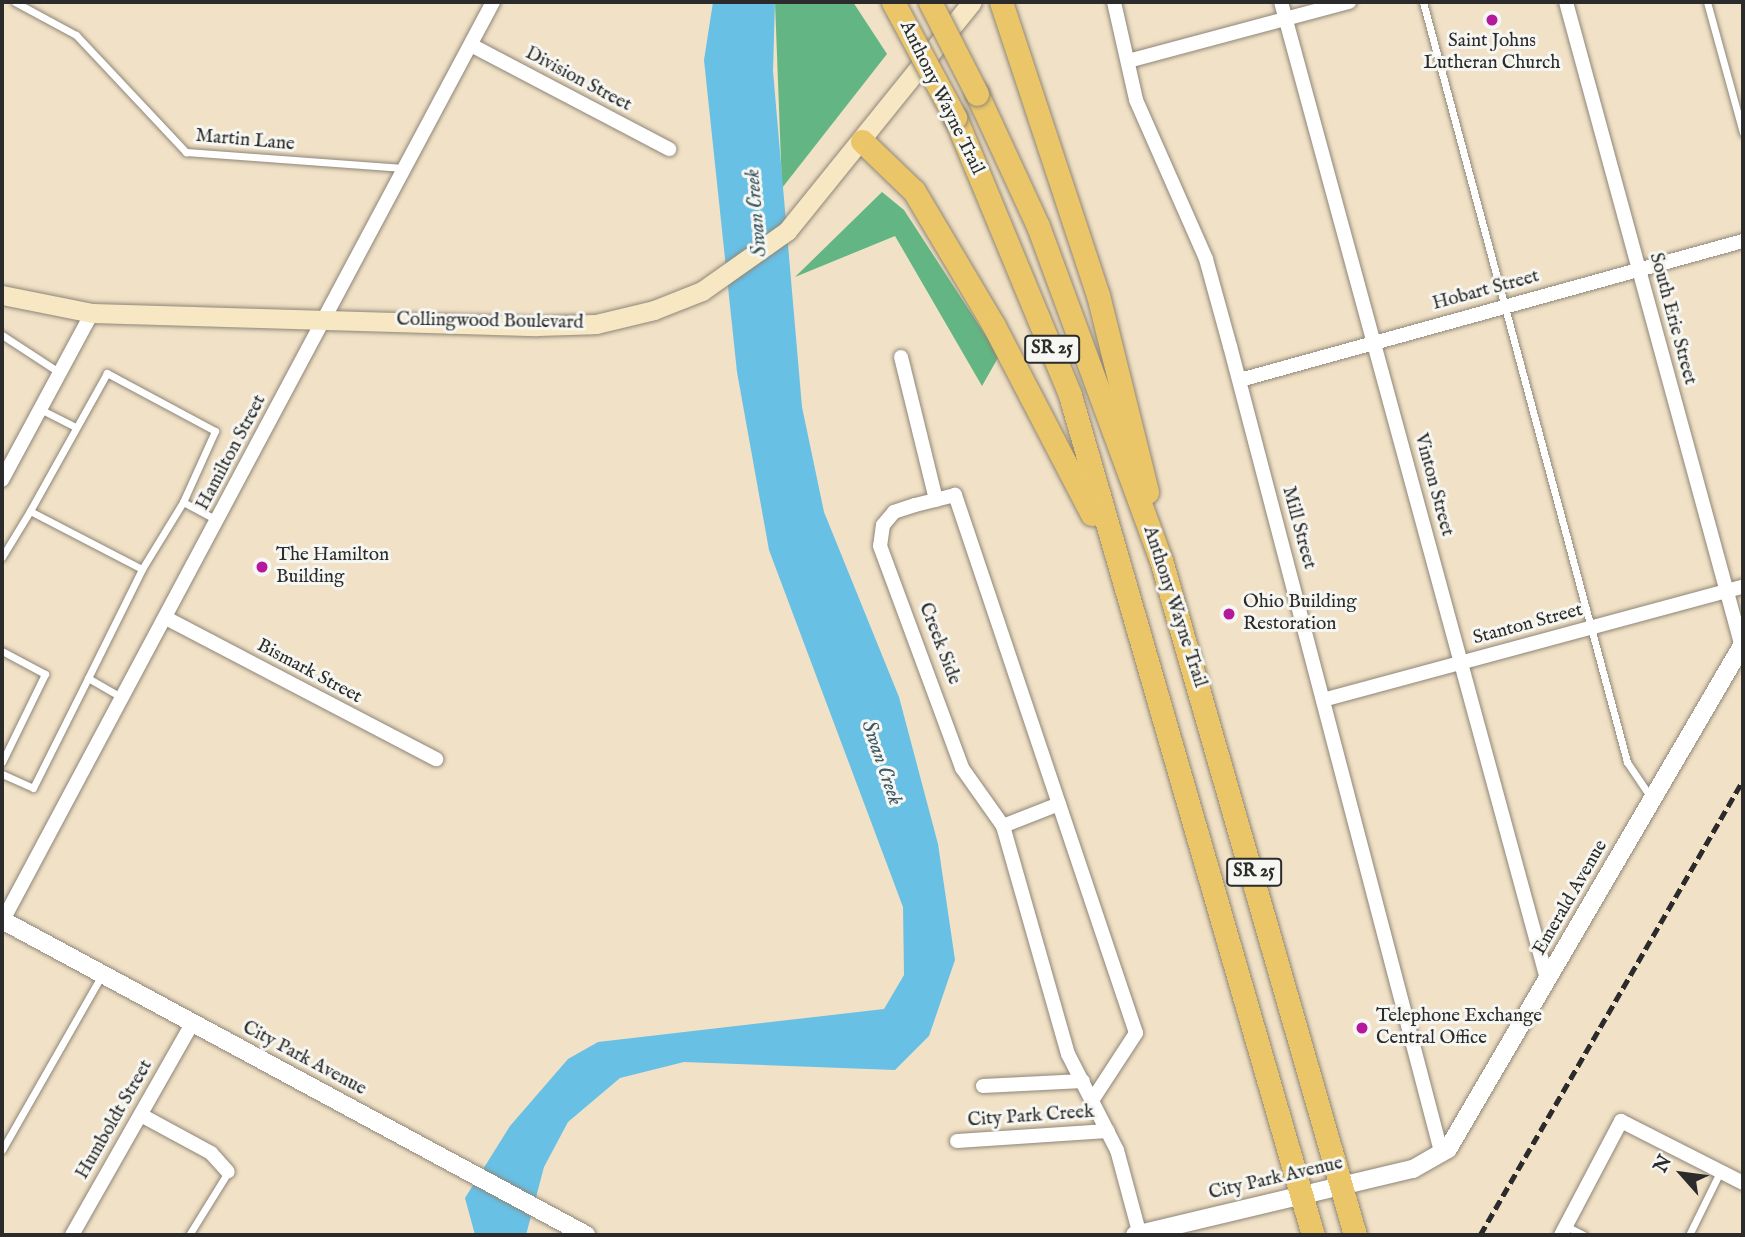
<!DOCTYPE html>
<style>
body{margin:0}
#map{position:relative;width:1745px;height:1237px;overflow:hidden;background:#f1e1c6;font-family:"IM FELL English",serif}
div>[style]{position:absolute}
.forest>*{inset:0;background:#63b683}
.water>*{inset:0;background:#68c0e5}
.roads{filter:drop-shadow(0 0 2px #8e8678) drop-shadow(0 0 2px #8e8678)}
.service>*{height:7px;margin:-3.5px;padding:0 3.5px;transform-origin:3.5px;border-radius:3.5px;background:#fff}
.minor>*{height:14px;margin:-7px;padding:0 7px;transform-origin:7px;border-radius:7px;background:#fff}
.tertiary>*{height:18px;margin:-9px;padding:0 9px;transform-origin:9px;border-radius:9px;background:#fff}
.secondary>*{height:19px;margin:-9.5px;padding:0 9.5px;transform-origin:9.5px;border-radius:9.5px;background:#f7e8c3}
.trunk>*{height:23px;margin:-11.5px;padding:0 11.5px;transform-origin:11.5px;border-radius:11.5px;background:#ebc669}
.rail>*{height:4.5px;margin-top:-2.25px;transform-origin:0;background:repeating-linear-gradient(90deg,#2b2b2b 0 10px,transparent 0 15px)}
.bridges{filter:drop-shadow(0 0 2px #8e8678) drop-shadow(0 0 2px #8e8678)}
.trunk-bridge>*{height:23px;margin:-11.5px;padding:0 11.5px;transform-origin:11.5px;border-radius:11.5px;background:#ebc669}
.dots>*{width:19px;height:19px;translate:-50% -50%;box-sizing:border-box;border:4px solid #f6f6f2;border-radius:50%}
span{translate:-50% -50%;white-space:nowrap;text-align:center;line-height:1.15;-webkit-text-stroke:6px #f6f6f2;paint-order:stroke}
.shield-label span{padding:2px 5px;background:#f6f6f2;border:2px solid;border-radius:5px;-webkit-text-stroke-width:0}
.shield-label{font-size:18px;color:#2b2b2b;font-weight:700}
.poi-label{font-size:19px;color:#2b2b2b}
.left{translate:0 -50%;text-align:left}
.street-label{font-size:19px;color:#2b2b2b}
.water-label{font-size:21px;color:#3d5863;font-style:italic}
.frame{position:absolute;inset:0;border:4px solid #2b2b2b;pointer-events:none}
.north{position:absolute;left:1647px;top:1139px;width:70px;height:70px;-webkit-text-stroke:5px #f6f6f2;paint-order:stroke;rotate:298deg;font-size:19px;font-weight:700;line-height:28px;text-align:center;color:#2b2b2b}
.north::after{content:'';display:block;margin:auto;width:24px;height:32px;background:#2b2b2b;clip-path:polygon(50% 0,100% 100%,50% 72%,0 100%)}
</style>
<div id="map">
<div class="forest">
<i style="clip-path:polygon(775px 2px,853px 2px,887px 54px,782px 188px)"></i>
<i style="clip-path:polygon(882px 192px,904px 210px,999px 356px,982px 386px,895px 236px,795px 277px)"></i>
</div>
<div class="water">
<i style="clip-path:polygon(713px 2px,775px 2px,773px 71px,802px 407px,824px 512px,899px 697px,938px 844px,955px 960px,929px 1036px,895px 1070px,684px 1062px,620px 1078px,568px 1122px,544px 1167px,526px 1235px,475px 1235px,465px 1198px,510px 1126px,568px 1059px,598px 1042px,884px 1009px,904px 975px,903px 907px,769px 550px,737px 372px,704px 60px)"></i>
</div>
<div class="roads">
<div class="service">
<i style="left:15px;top:2px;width:69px;rotate:28.4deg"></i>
<i style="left:76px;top:35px;width:161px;rotate:46.8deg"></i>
<i style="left:186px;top:152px;width:221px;rotate:4.2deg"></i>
<i style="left:1423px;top:2px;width:787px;rotate:74.97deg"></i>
<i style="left:1627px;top:762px;width:45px;rotate:56deg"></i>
<i style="left:1707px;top:2px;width:136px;rotate:74.6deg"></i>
<i style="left:2px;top:335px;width:69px;rotate:33.2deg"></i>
<i style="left:40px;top:409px;width:39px;rotate:27deg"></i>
<i style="left:183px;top:502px;width:78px;rotate:-65.7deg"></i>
<i style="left:215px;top:431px;width:123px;rotate:-151.8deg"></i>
<i style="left:107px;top:373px;width:158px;rotate:119.2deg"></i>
<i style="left:30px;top:511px;width:126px;rotate:27.4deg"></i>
<i style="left:142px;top:569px;width:79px;rotate:-58.5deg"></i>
<i style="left:183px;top:502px;width:38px;rotate:28deg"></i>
<i style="left:2px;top:557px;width:54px;rotate:-58.7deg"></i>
<i style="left:2px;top:651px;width:49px;rotate:28.1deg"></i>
<i style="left:45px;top:674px;width:98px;rotate:116deg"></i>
<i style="left:88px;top:678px;width:122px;rotate:-63.6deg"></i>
<i style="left:2px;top:774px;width:34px;rotate:24deg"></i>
<i style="left:33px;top:788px;width:123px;rotate:-63.4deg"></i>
<i style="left:88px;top:678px;width:39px;rotate:30deg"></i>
<i style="left:2px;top:1150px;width:202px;rotate:-60.3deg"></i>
<i style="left:1566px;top:1226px;width:20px;rotate:27deg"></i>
<i style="left:189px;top:1235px;width:74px;rotate:-58.2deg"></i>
<i style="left:1689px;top:1235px;width:70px;rotate:-63.8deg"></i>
</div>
<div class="minor">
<i style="left:1114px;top:2px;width:100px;rotate:77.3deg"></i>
<i style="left:1136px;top:100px;width:174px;rotate:66.2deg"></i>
<i style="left:1206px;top:259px;width:90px;rotate:74.6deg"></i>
<i style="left:1230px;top:346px;width:836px;rotate:75.32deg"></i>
<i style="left:1281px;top:2px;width:1013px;rotate:74.77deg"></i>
<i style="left:1566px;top:2px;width:669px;rotate:74.74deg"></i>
<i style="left:471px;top:45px;width:224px;rotate:27.7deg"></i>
<i style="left:1132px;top:60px;width:225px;rotate:-15deg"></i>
<i style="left:901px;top:357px;width:147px;rotate:76.2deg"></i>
<i style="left:1240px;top:380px;width:522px;rotate:-15.45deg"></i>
<i style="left:2px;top:480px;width:190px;rotate:-61.7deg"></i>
<i style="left:166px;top:618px;width:305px;rotate:27.6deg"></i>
<i style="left:1323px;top:700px;width:435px;rotate:-15.1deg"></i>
<i style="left:1003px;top:826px;width:60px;rotate:-21.4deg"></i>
<i style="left:2px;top:922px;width:1043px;rotate:-61.91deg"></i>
<i style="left:983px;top:1086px;width:100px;rotate:-2.9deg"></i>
<i style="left:1093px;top:1099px;width:79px;rotate:-56.9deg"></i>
<i style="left:1136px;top:1033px;width:568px;rotate:-108.59deg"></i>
<i style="left:955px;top:495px;width:41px;rotate:166deg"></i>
<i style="left:915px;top:505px;width:22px;rotate:162deg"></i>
<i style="left:894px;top:512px;width:17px;rotate:130deg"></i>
<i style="left:883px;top:525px;width:21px;rotate:98deg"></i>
<i style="left:880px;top:546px;width:237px;rotate:69.7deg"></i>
<i style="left:962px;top:768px;width:71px;rotate:54.7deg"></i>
<i style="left:1003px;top:826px;width:237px;rotate:74.1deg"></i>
<i style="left:1068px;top:1054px;width:108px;rotate:63deg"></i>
<i style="left:1117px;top:1150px;width:88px;rotate:74.9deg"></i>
<i style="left:141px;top:1115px;width:80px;rotate:28.5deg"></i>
<i style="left:211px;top:1153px;width:25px;rotate:48deg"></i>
<i style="left:957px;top:1141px;width:151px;rotate:-3.8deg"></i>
<i style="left:72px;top:1235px;width:243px;rotate:-60.4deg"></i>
<i style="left:1561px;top:1235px;width:129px;rotate:-62.2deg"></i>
<i style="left:1621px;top:1121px;width:137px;rotate:26.9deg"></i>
</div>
<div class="tertiary">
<i style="left:2px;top:920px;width:664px;rotate:28.34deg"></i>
<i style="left:1135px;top:1235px;width:286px;rotate:-13.4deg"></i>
<i style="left:1413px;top:1169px;width:40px;rotate:-29.7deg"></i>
<i style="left:1448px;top:1149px;width:585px;rotate:-59.71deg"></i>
</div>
<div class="secondary">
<i style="left:2px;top:295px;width:92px;rotate:11.3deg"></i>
<i style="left:92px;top:313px;width:445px;rotate:1.7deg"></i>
<i style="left:537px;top:326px;width:59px;rotate:-1.9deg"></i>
<i style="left:596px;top:324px;width:60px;rotate:-13.6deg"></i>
<i style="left:654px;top:310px;width:52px;rotate:-21.6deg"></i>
<i style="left:702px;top:291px;width:104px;rotate:-35.2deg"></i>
<i style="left:787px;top:231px;width:294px;rotate:-51.1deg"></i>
</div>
<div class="trunk">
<i style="left:1001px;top:2px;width:309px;rotate:71.7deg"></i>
<i style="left:1098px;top:295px;width:203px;rotate:76deg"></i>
<i style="left:977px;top:94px;width:145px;rotate:65.2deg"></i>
<i style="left:1038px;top:226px;width:356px;rotate:69.8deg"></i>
<i style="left:1161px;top:560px;width:702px;rotate:73.96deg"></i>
<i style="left:955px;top:117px;width:301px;rotate:67.5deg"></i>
<i style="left:1070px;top:395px;width:874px;rotate:73.87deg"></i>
<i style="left:862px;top:141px;width:72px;rotate:43.9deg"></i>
<i style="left:914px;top:191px;width:157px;rotate:59.3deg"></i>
<i style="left:994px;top:326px;width:212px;rotate:62.5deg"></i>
</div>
</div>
<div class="rail">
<i style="left:1480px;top:1235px;width:526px;rotate:-59.97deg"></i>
</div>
<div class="bridges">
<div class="trunk-bridge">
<i style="left:893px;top:2px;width:131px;rotate:61.7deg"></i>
<i style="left:930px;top:2px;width:103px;rotate:62.9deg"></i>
</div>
</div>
<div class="dots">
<i style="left:1492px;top:20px;background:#b5179e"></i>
<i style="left:262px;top:567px;background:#b5179e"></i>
<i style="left:1229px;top:614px;background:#b5179e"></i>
<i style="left:1362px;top:1028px;background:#b5179e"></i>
</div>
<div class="shield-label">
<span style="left:1052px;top:349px">SR 25</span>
<span style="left:1254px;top:872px">SR 25</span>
</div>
<div class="poi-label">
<span style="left:1492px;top:53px">Saint Johns<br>Lutheran Church</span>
<span class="left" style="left:276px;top:567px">The Hamilton<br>Building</span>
<span class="left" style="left:1243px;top:614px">Ohio Building<br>Restoration</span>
<span class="left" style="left:1376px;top:1028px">Telephone Exchange<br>Central Office</span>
</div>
<div class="street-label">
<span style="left:578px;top:80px;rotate:28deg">Division Street</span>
<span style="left:941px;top:98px;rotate:64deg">Anthony Wayne Trail</span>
<span style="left:245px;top:141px;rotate:5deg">Martin Lane</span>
<span style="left:1486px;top:291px;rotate:-15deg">Hobart Street</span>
<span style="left:1672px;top:319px;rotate:75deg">South Erie Street</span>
<span style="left:490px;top:322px;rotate:1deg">Collingwood Boulevard</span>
<span style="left:232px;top:453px;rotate:-62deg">Hamilton Street</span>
<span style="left:1433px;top:485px;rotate:75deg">Vinton Street</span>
<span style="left:1298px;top:528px;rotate:75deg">Mill Street</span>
<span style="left:1174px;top:607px;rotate:72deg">Anthony Wayne Trail</span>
<span style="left:1528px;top:625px;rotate:-15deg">Stanton Street</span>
<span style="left:939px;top:644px;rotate:69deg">Creek Side</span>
<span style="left:309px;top:672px;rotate:28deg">Bismark Street</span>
<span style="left:1571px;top:898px;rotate:-60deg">Emerald Avenue</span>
<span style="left:304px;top:1059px;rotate:28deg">City Park Avenue</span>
<span style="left:1031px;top:1117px;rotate:-4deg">City Park Creek</span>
<span style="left:115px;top:1120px;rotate:-60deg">Humboldt Street</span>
<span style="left:1276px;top:1179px;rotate:-13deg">City Park Avenue</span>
</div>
<div class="water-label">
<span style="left:757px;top:213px;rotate:-95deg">Swan Creek</span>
<span style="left:881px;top:763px;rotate:71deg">Swan Creek</span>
</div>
<div class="frame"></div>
<div class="north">N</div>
</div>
